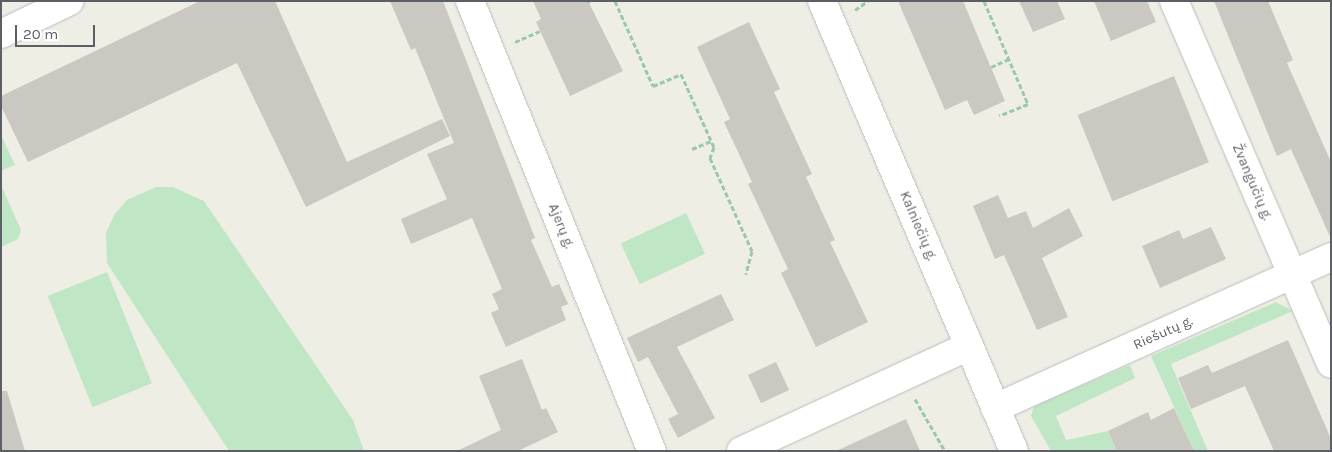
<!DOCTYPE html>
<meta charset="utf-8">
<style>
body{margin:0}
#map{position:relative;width:1332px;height:452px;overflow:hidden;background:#efeee4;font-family:Karla,sans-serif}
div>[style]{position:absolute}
.green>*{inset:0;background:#c0e7c5;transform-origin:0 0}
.building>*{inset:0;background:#cac8c1;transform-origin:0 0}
.path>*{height:3px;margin-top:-1.5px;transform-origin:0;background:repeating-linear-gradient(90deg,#99c8ac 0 5px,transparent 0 7.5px)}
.roads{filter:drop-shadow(0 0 1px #b9bbc0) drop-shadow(0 0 1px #b9bbc0)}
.street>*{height:28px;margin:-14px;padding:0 14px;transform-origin:14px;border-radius:14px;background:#fff}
span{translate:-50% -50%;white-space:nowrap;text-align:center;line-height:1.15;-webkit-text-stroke:4px #fff;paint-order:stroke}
.street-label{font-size:14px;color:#5c5f65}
.frame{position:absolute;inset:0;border:2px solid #5c5f65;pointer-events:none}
.scale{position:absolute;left:15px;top:25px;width:80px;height:22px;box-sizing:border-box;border:2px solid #5c5f65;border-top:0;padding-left:6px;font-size:15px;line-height:18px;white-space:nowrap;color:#5c5f65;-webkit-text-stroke:4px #fff;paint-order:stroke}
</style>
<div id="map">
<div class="green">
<i style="clip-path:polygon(1px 135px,15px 165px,1px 171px)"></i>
<i style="clip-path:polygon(1px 185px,21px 230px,18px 239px,1px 247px)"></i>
<i style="clip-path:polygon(156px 187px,173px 187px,204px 201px,353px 420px,364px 451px,229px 451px,107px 263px,106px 233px,114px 215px,127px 200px)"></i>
<i style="left:686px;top:213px;width:45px;height:72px;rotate:65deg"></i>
<i style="left:107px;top:272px;width:120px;height:64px;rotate:68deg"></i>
<i style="clip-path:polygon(1276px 302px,1293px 311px,1171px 364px,1208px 451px,1194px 451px,1151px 356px)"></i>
<i style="clip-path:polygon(1130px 365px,1135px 378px,1056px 416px,1066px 440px,1108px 431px,1117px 451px,1051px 451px,1031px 416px,1034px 406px)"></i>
</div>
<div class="building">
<i style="clip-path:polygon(200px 1px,275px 1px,347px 162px,442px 119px,450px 136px,306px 207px,237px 63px,28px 162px,1px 106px,1px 96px)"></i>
<i style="clip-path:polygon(390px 1px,443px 1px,535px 238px,531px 240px,552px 287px,559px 284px,568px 304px,561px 307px,566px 320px,506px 347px,491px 313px,499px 309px,492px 294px,502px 289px,472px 218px,411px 244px,401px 219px,447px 199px,427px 154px,454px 143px,415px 48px,411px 50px)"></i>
<i style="clip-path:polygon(533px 1px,588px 1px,623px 71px,570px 96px,536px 22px,541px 19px)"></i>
<i style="clip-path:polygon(898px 1px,963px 1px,1005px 101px,974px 115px,967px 100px,945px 110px)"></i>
<i style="clip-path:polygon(1019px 1px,1057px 1px,1065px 19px,1033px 32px)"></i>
<i style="clip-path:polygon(1094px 1px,1147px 1px,1156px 22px,1111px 41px)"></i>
<i style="clip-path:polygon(1214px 1px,1268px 1px,1293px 60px,1287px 63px,1331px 162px,1331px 239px,1291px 149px,1277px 156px)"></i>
<i style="clip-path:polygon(749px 22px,780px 89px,774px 92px,812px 174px,806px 177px,835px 240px,830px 242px,868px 322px,816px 347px,781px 273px,788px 269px,748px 184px,752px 182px,724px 122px,730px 119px,697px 47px)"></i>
<i style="left:1174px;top:76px;width:93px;height:104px;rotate:68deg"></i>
<i style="clip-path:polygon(998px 195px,1008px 218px,1026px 211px,1033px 228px,1069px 208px,1083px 236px,1042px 258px,1068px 317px,1037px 330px,1004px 255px,995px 259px,973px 206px)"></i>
<i style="clip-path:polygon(1211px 227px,1226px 259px,1160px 288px,1142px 246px,1179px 230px,1183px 239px)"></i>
<i style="clip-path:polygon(721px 294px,734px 320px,677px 347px,715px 418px,678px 438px,668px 419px,678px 414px,648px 357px,638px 362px,627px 338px)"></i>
<i style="clip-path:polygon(1288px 340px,1331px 439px,1331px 451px,1274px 451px,1245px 386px,1191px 409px,1178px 378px,1208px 365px,1212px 373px)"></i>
<i style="clip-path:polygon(522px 359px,542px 410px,546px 408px,558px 432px,518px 451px,457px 451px,501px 430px,479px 376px)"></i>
<i style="left:776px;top:362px;width:31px;height:31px;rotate:65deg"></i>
<i style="clip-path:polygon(1px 391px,7px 391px,25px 451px,1px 451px)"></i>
<i style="clip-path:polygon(1174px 408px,1194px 451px,1117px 451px,1108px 431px,1148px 412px,1151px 420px)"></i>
<i style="clip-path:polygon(906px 419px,920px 451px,836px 451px)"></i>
</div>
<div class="path">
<i style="left:615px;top:1px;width:93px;rotate:65.9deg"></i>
<i style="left:653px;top:86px;width:30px;rotate:-23deg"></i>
<i style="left:681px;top:74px;width:80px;rotate:65.7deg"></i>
<i style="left:714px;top:147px;width:12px;rotate:110deg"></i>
<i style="left:710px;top:158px;width:102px;rotate:65.7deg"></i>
<i style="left:752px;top:251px;width:24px;rotate:105deg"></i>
<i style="left:984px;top:1px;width:112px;rotate:66.9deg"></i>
<i style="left:1028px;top:104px;width:31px;rotate:158deg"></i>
<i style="left:588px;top:2px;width:2px;rotate:-27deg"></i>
<i style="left:855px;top:10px;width:16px;rotate:-35deg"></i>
<i style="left:515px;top:42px;width:27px;rotate:-24deg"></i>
<i style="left:991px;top:67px;width:20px;rotate:-24deg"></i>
<i style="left:692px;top:149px;width:21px;rotate:-23deg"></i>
<i style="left:915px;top:399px;width:60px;rotate:60deg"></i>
</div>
<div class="roads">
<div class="street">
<i style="left:470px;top:1px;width:485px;rotate:68deg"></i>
<i style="left:822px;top:1px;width:489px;rotate:66.9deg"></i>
<i style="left:1174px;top:1px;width:395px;rotate:66.6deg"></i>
<i style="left:1px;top:34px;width:76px;rotate:-25.6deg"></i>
<i style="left:995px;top:408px;width:368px;rotate:-24.2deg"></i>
<i style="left:741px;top:451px;width:251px;rotate:-24.7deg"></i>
</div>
</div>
<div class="street-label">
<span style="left:1252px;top:182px;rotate:67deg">Žvangučių g.</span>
<span style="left:561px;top:226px;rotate:68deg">Ajerų g.</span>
<span style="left:918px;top:226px;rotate:67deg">Kalniečių g.</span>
<span style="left:1163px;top:333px;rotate:-24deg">Riešutų g.</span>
</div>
<div class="frame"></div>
<div class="scale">20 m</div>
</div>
